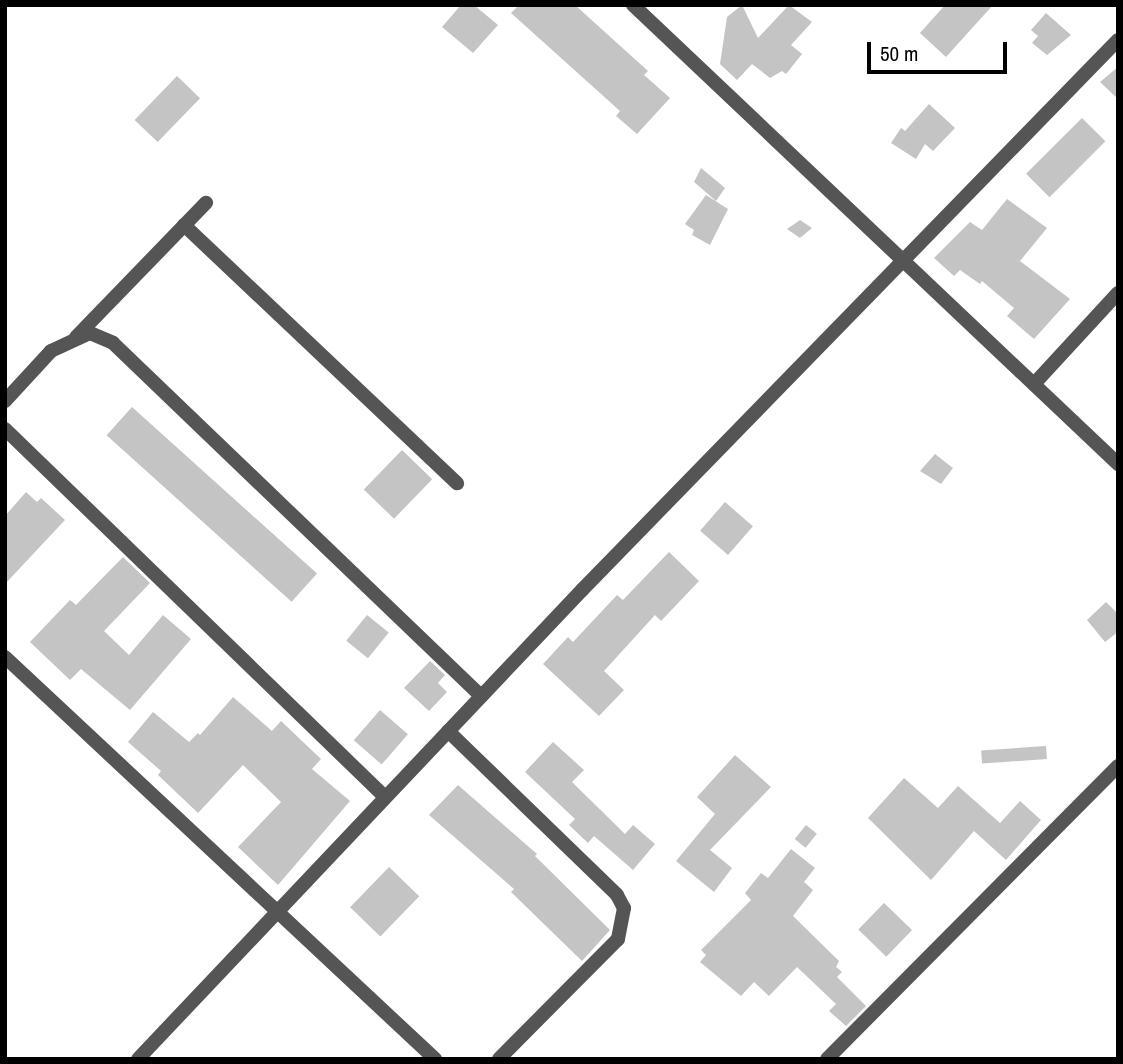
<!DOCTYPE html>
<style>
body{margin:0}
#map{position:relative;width:1123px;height:1064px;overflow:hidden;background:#fff;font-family:"Archivo Narrow",sans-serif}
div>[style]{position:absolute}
.building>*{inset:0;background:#c4c4c4;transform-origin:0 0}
.street>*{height:14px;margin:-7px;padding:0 7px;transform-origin:7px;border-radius:7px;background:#555}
span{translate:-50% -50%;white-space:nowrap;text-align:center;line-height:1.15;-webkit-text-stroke:7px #fff;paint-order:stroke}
.frame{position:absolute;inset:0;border:7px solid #000;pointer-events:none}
.scale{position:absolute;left:867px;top:42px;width:140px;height:32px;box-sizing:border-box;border:4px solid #000;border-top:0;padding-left:9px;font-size:21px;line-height:24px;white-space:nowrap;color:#000;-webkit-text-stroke:5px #fff;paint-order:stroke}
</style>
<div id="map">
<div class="building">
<i style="clip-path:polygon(461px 5px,474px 5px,498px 25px,473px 53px,442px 27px)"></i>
<i style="clip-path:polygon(519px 5px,575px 5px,648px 71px,644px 75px,670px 98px,637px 134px,616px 116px,620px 111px,511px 13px)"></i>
<i style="clip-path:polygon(742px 5px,758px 38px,789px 5px,812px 22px,791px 45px,802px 54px,786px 74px,782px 71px,770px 78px,752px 64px,737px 80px,720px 64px,727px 17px)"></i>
<i style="clip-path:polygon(945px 5px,993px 5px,946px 57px,920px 33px)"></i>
<i style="clip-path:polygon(1046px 13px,1071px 35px,1047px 55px,1032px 43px,1038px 36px,1031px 30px)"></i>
<i style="clip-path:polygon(1118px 67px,1118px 99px,1100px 82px)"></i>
<i style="left:177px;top:76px;width:32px;height:61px;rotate:44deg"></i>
<i style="clip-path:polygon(929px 104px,955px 128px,933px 151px,925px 144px,916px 159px,891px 143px,901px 128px,905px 131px)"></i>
<i style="left:1082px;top:118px;width:33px;height:79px;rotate:45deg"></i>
<i style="clip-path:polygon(701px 168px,725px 188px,716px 201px,694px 182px)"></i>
<i style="clip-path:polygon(706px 195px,728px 209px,710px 245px,692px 235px,694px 230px,685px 224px)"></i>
<i style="clip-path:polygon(1007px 199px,1047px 228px,1020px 261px,1070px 299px,1034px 339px,1007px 316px,1014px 308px,982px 281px,980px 284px,960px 270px,954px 276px,934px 258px,970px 222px,982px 230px)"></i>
<i style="clip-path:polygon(800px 220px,812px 228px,800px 238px,787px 229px)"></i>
<i style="left:132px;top:407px;width:249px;height:38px;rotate:42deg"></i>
<i style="left:402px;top:450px;width:42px;height:55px;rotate:44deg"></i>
<i style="clip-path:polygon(935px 454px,953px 468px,941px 484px,920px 471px)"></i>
<i style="clip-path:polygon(26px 492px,37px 502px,41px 498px,65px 520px,5px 584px,5px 516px)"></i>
<i style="left:725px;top:502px;width:37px;height:38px;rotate:41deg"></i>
<i style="clip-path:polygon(669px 552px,699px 581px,661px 621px,655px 615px,604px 671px,624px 690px,599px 716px,543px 664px,568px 637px,573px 642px,617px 595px,623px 600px)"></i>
<i style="clip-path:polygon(123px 557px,150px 583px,104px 631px,129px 655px,163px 615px,191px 639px,130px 710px,81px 669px,70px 680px,30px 642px,70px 600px,76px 605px)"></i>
<i style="clip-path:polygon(1106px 602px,1118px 614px,1118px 632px,1105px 642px,1087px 620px)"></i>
<i style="left:367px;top:615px;width:28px;height:33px;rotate:39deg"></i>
<i style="clip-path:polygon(430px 661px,445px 675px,438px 683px,447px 692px,429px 711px,404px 688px)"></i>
<i style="clip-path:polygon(233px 697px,272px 731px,281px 721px,321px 759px,312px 769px,350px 801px,278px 885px,238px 847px,281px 802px,243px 765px,198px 813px,158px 775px,161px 771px,128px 742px,153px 712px,189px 742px,198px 733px,200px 735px)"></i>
<i style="left:380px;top:710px;width:37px;height:40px;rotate:41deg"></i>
<i style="clip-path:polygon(553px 742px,584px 770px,572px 782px,625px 834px,633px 825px,655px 844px,633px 870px,594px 836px,588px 843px,569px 825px,575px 819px,525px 772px)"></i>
<i style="left:1046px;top:746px;width:13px;height:65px;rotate:86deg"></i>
<i style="clip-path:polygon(735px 755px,771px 787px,710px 850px,732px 868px,714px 892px,676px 861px,715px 814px,697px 797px)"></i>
<i style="clip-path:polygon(904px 778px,938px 808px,958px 786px,1000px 823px,1020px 801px,1041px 820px,1006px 860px,974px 831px,931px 880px,868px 818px)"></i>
<i style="clip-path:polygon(458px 785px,537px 854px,535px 856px,610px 930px,582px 961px,511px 892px,514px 889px,429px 815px)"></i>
<i style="left:806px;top:825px;width:14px;height:18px;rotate:39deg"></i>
<i style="clip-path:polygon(791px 849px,815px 868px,804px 882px,813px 890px,793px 916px,839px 961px,836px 967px,842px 972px,837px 977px,866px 1006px,846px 1026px,829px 1011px,836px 1004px,797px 967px,769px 996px,754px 982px,741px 996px,700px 962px,706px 955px,701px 950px,751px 900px,745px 893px,761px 873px,768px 878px)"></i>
<i style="left:389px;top:867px;width:42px;height:56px;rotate:44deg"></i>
<i style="left:884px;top:903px;width:39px;height:37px;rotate:44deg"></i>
</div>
<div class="street">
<i style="left:633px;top:5px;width:668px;rotate:43.42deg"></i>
<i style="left:184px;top:225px;width:376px;rotate:43.4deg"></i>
<i style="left:76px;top:337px;width:187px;rotate:-45.9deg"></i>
<i style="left:1034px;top:384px;width:124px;rotate:-47.3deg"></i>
<i style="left:5px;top:401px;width:68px;rotate:-47.4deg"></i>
<i style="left:51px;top:351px;width:43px;rotate:-24.8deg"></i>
<i style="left:90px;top:333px;width:25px;rotate:23deg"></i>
<i style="left:113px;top:343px;width:510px;rotate:43.81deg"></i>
<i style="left:5px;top:429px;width:529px;rotate:44.08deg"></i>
<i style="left:5px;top:657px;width:589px;rotate:43.07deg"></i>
<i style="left:448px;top:731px;width:235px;rotate:44.1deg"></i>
<i style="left:617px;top:895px;width:15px;rotate:62deg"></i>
<i style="left:624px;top:908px;width:32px;rotate:101deg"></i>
<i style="left:618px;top:939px;width:169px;rotate:134.8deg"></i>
<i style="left:138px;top:1059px;width:646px;rotate:-46.57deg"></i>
<i style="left:582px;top:590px;width:768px;rotate:-45.74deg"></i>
<i style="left:827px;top:1059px;width:413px;rotate:-45.2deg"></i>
</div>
<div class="frame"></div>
<div class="scale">50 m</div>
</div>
